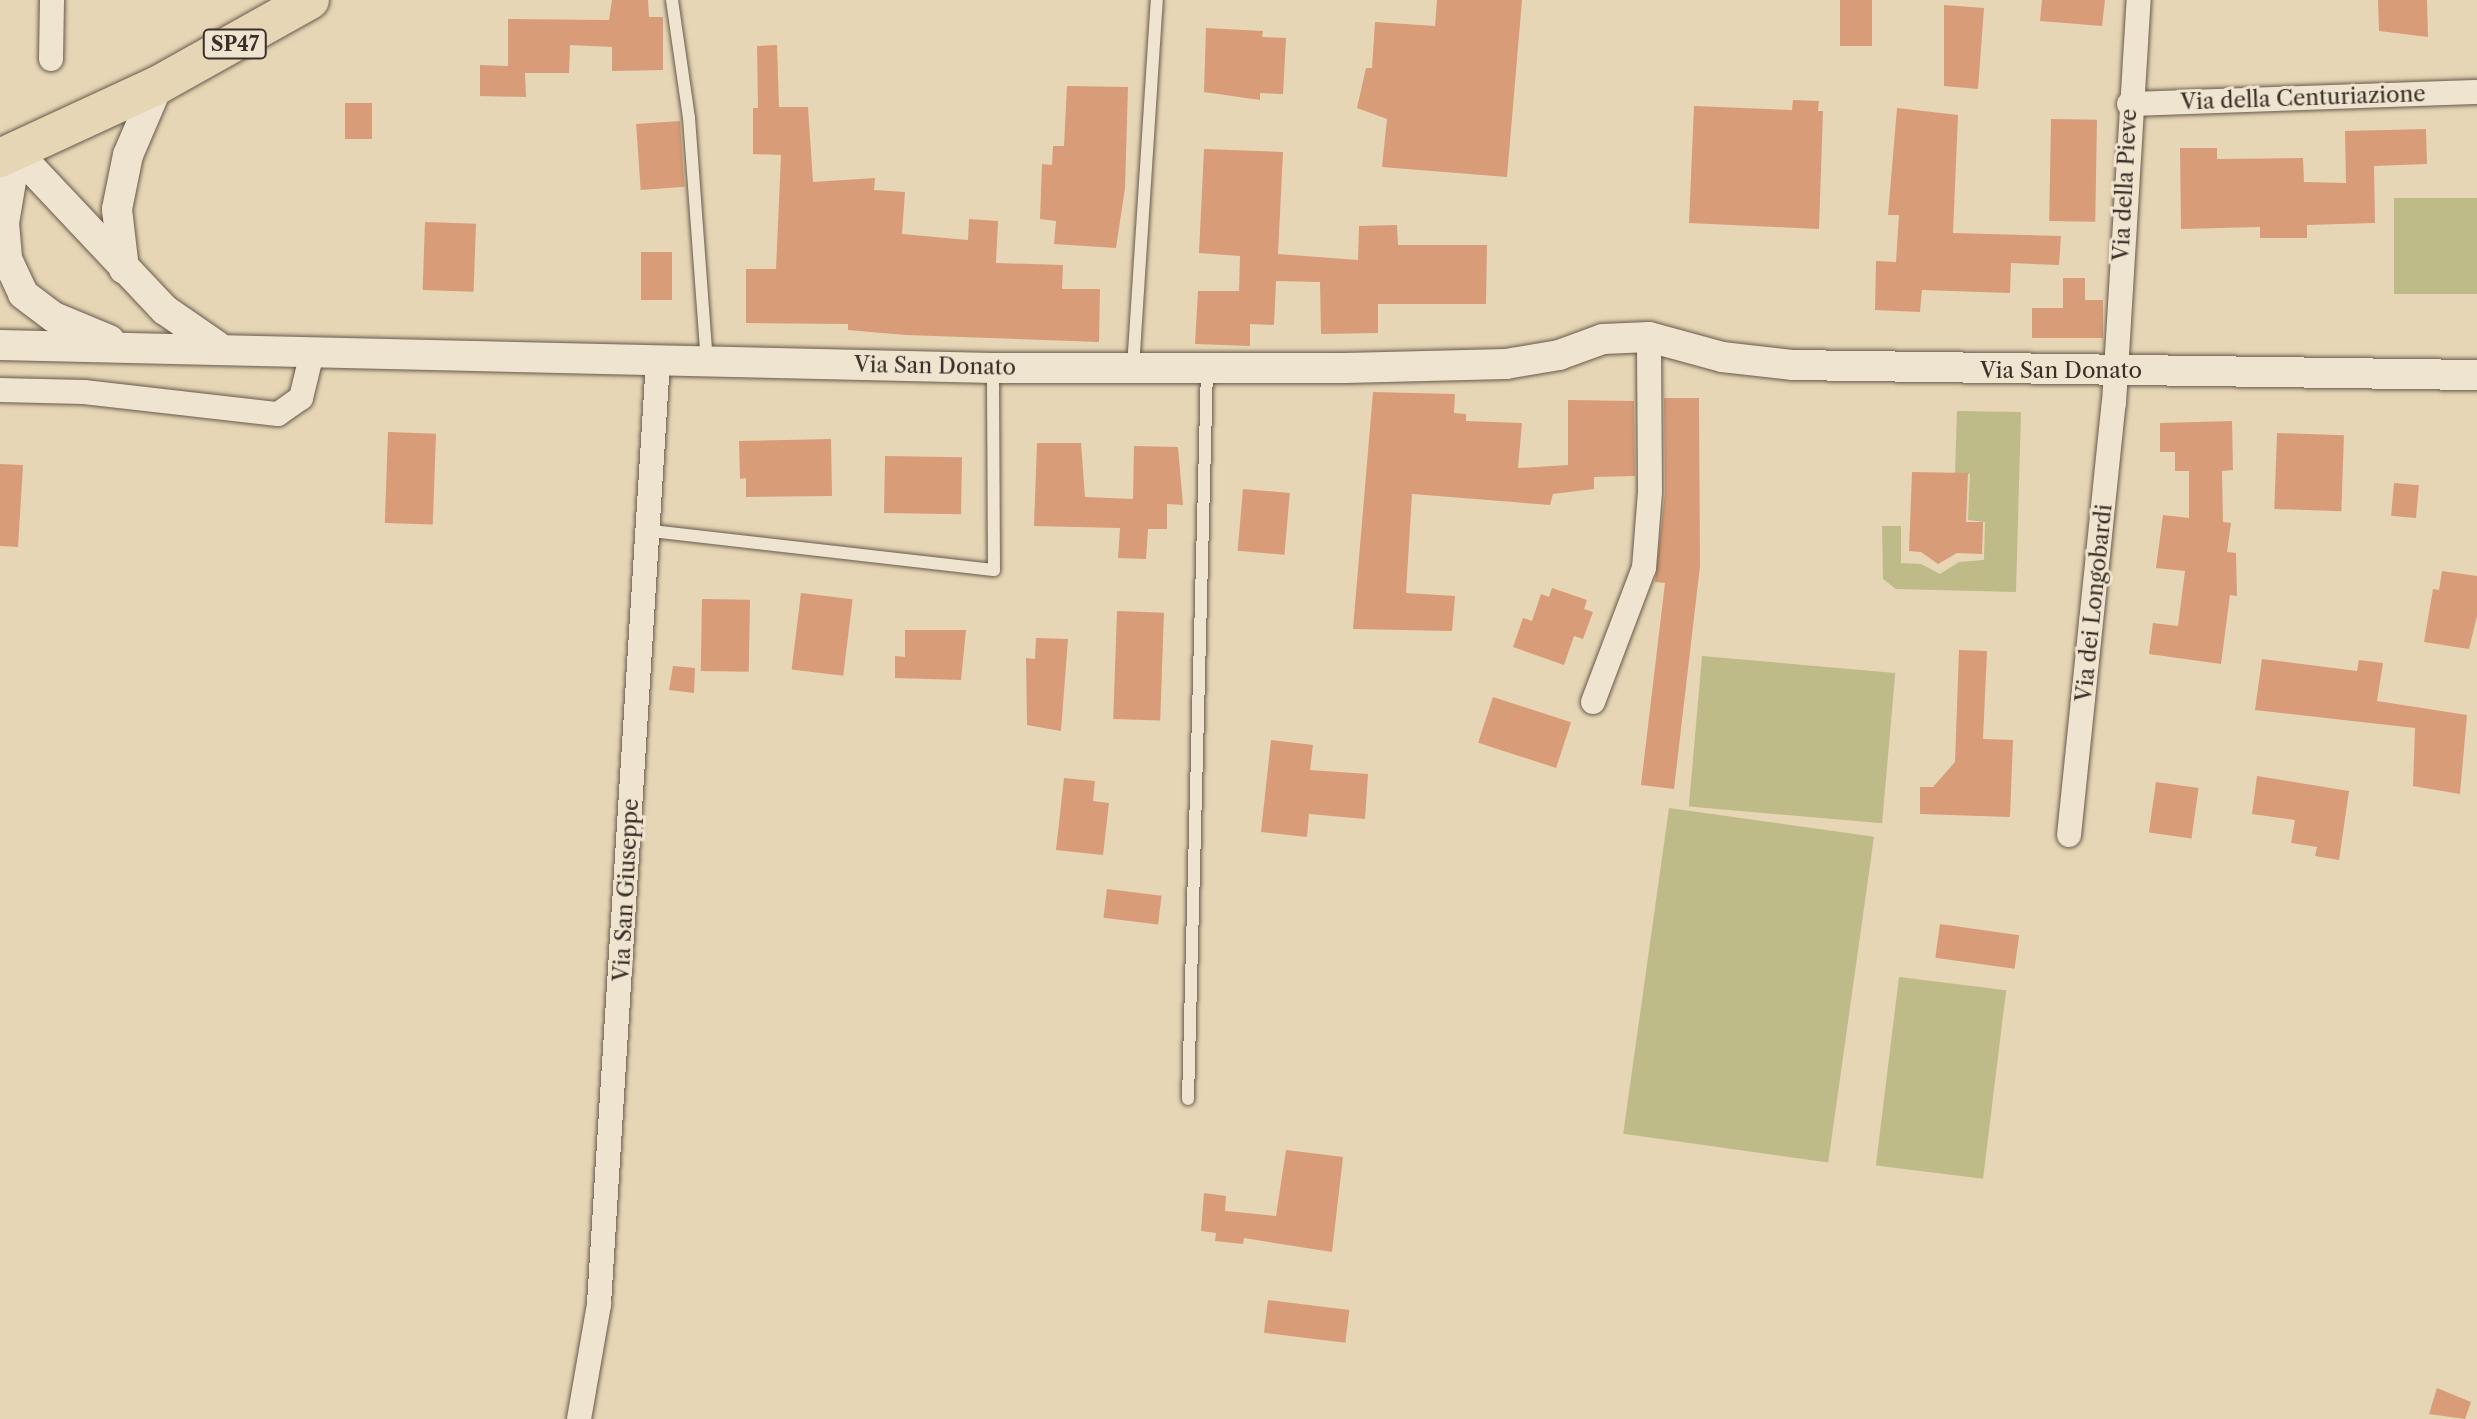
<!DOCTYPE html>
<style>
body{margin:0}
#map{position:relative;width:2477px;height:1419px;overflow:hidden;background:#e7d6b5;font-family:"Libre Caslon Text",serif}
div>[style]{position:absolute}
.green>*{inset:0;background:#bebb88;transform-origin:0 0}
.building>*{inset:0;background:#d89c78;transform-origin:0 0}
.roads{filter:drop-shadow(0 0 2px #665a4c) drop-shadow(0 0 2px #665a4c)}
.service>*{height:12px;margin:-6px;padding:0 6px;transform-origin:6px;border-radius:6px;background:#efe4cf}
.minor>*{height:24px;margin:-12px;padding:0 12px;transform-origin:12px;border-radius:12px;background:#efe4cf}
.tertiary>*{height:30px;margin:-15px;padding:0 15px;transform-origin:15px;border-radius:15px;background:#efe4cf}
.primary>*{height:38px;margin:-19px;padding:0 19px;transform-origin:19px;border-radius:19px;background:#e7d6b5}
span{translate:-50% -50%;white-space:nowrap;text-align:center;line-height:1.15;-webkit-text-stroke:6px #efe4cf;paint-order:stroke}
.shield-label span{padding:2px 6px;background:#efe4cf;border:2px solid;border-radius:6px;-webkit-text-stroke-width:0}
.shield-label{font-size:20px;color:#3b3029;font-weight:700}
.street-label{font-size:22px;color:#3b3029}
</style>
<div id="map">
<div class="green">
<i style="left:2477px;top:198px;width:96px;height:83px;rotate:90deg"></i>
<i style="clip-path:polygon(1957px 411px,2021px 412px,2016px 592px,1896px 589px,1883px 579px,1882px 526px,1901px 526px,1901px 563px,1921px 564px,1940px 574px,1959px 562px,1984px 560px,1985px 522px,1968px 520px,1970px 474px,1955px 473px)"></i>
<i style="left:1702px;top:656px;width:194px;height:151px;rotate:5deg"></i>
<i style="left:1669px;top:808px;width:207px;height:329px;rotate:8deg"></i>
<i style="left:1899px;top:977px;width:108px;height:190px;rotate:7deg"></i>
</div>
<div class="building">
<i style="clip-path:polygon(612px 0,648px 0,649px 17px,663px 17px,663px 70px,612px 71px,612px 47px,570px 45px,569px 73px,525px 73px,526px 97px,480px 96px,480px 65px,508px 66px,508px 19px,609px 20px)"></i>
<i style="clip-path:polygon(1437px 0,1522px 0,1507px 177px,1382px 167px,1387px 119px,1357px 108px,1366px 68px,1372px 68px,1375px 22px,1435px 26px)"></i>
<i style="left:1840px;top:0;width:32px;height:46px"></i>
<i style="clip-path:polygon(2042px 0,2105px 0,2102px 26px,2040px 21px)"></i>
<i style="clip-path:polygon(2378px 0,2427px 0,2428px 37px,2379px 31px)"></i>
<i style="clip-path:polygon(1944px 5px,1984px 8px,1978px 89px,1944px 86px)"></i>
<i style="clip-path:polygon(1206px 28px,1263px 31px,1262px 37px,1286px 38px,1283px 94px,1260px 93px,1260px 100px,1204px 92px)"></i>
<i style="clip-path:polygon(777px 45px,779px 107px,808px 107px,813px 182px,875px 178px,874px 190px,905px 192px,902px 234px,968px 240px,969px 219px,998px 221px,996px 263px,1063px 265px,1062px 289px,1100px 289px,1099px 342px,906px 335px,848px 330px,848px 324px,746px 323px,746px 269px,776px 269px,781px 155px,753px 154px,753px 108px,758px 108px,757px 46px)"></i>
<i style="clip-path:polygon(1067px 86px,1128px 87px,1125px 188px,1116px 248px,1054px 244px,1056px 221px,1040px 219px,1042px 164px,1052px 165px,1053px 146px,1064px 146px)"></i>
<i style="clip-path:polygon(1793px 100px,1819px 101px,1818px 111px,1823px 111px,1819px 229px,1689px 223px,1694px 106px,1792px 110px)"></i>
<i style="left:345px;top:103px;width:27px;height:36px"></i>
<i style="clip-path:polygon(1897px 108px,1958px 115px,1953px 233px,2061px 236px,2059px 265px,2011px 263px,2010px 293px,1922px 290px,1920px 312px,1875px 310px,1876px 261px,1896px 262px,1899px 215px,1888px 215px)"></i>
<i style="left:2051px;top:119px;width:46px;height:102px;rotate:1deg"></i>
<i style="left:680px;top:121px;width:66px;height:44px;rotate:86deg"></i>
<i style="clip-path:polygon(2426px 129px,2427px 164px,2374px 166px,2375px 223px,2307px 225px,2307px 238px,2260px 238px,2260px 227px,2181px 229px,2180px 148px,2217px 148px,2217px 159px,2303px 158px,2304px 182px,2346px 183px,2345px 131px)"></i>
<i style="clip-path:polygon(1204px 149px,1283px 152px,1278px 254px,1358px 260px,1359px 226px,1397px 225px,1398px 245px,1487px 245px,1486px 304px,1378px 304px,1378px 333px,1321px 334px,1320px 282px,1276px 281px,1274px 325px,1250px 324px,1250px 346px,1195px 344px,1198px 291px,1239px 291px,1240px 256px,1199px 253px)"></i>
<i style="left:425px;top:222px;width:51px;height:68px;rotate:2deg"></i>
<i style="left:641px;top:252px;width:31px;height:48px"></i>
<i style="clip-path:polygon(2063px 278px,2085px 278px,2085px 300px,2103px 300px,2103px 338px,2032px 338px,2032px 308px,2063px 308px)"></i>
<i style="clip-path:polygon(1373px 392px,1455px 394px,1454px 413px,1466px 414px,1466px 421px,1522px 423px,1518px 468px,1568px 465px,1568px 400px,1634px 401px,1635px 476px,1594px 477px,1594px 489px,1553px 494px,1550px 505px,1412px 494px,1406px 593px,1455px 596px,1452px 631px,1353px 629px)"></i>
<i style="clip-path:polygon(1664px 398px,1699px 398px,1700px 566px,1674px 789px,1641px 785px,1665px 583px,1655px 582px,1665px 493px)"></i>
<i style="clip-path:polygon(2232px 421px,2233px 470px,2222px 471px,2223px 522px,2231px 523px,2227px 552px,2236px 553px,2237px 596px,2230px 595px,2221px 664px,2149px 654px,2153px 623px,2178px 626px,2185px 571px,2156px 568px,2163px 515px,2189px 518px,2189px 471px,2175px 471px,2175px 452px,2160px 452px,2160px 423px)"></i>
<i style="left:388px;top:432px;width:48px;height:91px;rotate:2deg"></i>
<i style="left:2277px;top:433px;width:67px;height:76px;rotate:2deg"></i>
<i style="clip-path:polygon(831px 439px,832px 496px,746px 497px,746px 478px,740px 479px,739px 441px)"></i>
<i style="clip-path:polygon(1037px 443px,1081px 443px,1085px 497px,1133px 499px,1134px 446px,1178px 447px,1183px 505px,1167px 504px,1167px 529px,1148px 529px,1146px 559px,1118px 558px,1120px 528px,1034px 526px)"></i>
<i style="left:885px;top:456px;width:77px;height:57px;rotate:1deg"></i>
<i style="clip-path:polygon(0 464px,23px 465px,18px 547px,0 546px)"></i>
<i style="clip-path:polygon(1912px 472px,1968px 473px,1966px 522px,1983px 522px,1982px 554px,1957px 553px,1938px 564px,1921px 552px,1909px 551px)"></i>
<i style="left:2394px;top:483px;width:25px;height:33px;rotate:5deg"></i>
<i style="left:1243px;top:489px;width:47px;height:62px;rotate:5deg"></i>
<i style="clip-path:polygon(2442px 571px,2477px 576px,2477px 616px,2469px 649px,2424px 642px,2433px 589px,2439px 590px)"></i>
<i style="clip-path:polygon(1552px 588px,1587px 600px,1584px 609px,1593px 612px,1583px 639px,1574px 636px,1564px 665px,1513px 647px,1523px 618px,1532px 621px,1541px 594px,1549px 597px)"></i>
<i style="left:801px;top:593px;width:52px;height:77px;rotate:7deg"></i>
<i style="left:702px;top:599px;width:48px;height:72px;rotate:1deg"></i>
<i style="left:1117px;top:611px;width:47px;height:108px;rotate:2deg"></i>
<i style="clip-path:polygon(905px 630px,966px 630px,961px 680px,895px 678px,895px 656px,905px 657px)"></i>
<i style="clip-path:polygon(1036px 638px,1068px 639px,1061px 731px,1027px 725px,1026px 658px,1035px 659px)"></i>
<i style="clip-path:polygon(1959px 650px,1987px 651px,1983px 739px,2013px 740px,2010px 817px,1920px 814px,1920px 787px,1933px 787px,1955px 762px)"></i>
<i style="clip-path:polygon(2262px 659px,2357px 671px,2359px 660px,2383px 663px,2377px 701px,2467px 715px,2460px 794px,2413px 786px,2415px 728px,2255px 710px)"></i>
<i style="clip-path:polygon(673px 666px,695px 668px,694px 693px,669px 690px)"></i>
<i style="left:1493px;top:697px;width:82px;height:48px;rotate:18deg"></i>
<i style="clip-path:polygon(1271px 740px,1313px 745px,1310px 770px,1368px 774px,1365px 819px,1309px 814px,1307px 837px,1261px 832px)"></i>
<i style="clip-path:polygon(2257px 776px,2349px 791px,2339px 860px,2315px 856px,2317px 847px,2291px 843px,2295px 820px,2252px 814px)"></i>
<i style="clip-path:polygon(1064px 778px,1095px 781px,1093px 801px,1109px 803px,1103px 855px,1056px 850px)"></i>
<i style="left:2156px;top:782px;width:43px;height:51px;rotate:8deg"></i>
<i style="left:1107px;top:889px;width:55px;height:29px;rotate:7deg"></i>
<i style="left:1940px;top:924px;width:80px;height:34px;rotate:8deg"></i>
<i style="clip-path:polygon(1286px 1150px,1343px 1157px,1332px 1252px,1244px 1238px,1243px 1244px,1215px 1241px,1216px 1233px,1201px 1231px,1204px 1193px,1226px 1196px,1225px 1211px,1276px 1216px)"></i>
<i style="left:1268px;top:1300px;width:82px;height:33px;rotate:7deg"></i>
<i style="clip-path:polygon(2437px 1388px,2471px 1402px,2465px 1419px,2429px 1414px)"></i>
</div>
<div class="roads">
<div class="service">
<i style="left:672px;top:0;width:119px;rotate:81.8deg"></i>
<i style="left:689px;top:118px;width:244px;rotate:85.8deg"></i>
<i style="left:1133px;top:368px;width:369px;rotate:-86.3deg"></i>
<i style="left:651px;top:531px;width:345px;rotate:6.5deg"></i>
<i style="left:994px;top:570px;width:202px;rotate:-90.3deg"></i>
<i style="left:1188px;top:1099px;width:731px;rotate:-88.51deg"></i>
</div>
<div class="minor">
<i style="left:51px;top:59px;width:59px;rotate:-89deg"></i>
<i style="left:2129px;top:104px;width:348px;rotate:-2deg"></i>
<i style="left:0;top:390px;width:84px;rotate:1.4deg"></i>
<i style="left:84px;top:392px;width:195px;rotate:6.5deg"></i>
<i style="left:278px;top:414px;width:28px;rotate:-35deg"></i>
<i style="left:301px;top:398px;width:46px;rotate:-76.3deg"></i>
<i style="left:1593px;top:702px;width:143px;rotate:-69.2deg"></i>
<i style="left:1644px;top:568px;width:76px;rotate:-85.5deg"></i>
<i style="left:1650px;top:492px;width:155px;rotate:-90.4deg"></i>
<i style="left:2069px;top:835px;width:434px;rotate:-84.1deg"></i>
<i style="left:2114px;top:403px;width:404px;rotate:-86.5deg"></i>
<i style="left:579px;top:1419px;width:117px;rotate:-80.1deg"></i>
<i style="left:599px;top:1304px;width:946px;rotate:-86.42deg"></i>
</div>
<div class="tertiary">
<i style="left:16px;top:152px;width:217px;rotate:46.7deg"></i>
<i style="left:165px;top:310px;width:63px;rotate:34.7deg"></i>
<i style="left:16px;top:152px;width:72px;rotate:99.6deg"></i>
<i style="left:4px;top:223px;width:36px;rotate:85deg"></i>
<i style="left:7px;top:259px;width:38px;rotate:65deg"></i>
<i style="left:23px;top:294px;width:39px;rotate:37deg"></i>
<i style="left:54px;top:317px;width:60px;rotate:22.7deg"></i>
<i style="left:124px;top:269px;width:60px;rotate:-96.7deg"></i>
<i style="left:117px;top:209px;width:55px;rotate:-78.5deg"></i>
<i style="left:128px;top:155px;width:76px;rotate:-66.8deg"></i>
<i style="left:0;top:345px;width:993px;rotate:1.33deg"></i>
<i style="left:993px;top:368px;width:352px"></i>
<i style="left:1345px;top:368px;width:161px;rotate:-1.4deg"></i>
<i style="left:1506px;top:364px;width:54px;rotate:-9.6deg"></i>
<i style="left:1559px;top:355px;width:47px;rotate:-20deg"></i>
<i style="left:1603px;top:339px;width:46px;rotate:-2.5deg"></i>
<i style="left:1649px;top:337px;width:76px;rotate:15.3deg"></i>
<i style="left:1722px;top:357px;width:70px;rotate:6.5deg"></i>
<i style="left:1792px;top:365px;width:685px;rotate:0.84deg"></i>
</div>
<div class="primary">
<i style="left:0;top:158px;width:174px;rotate:-24.8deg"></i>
<i style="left:158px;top:85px;width:174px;rotate:-29.2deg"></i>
</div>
</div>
<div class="shield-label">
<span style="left:235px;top:44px">SP47</span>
</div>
<div class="street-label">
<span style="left:2303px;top:98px;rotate:-2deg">Via della Centuriazione</span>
<span style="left:2125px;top:185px;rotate:-87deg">Via della Pieve</span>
<span style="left:935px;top:366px;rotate:1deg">Via San Donato</span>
<span style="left:2061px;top:371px">Via San Donato</span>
<span style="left:2094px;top:603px;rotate:-84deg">Via dei Longobardi</span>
<span style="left:626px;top:890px;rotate:-87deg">Via San Giuseppe</span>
</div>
</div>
